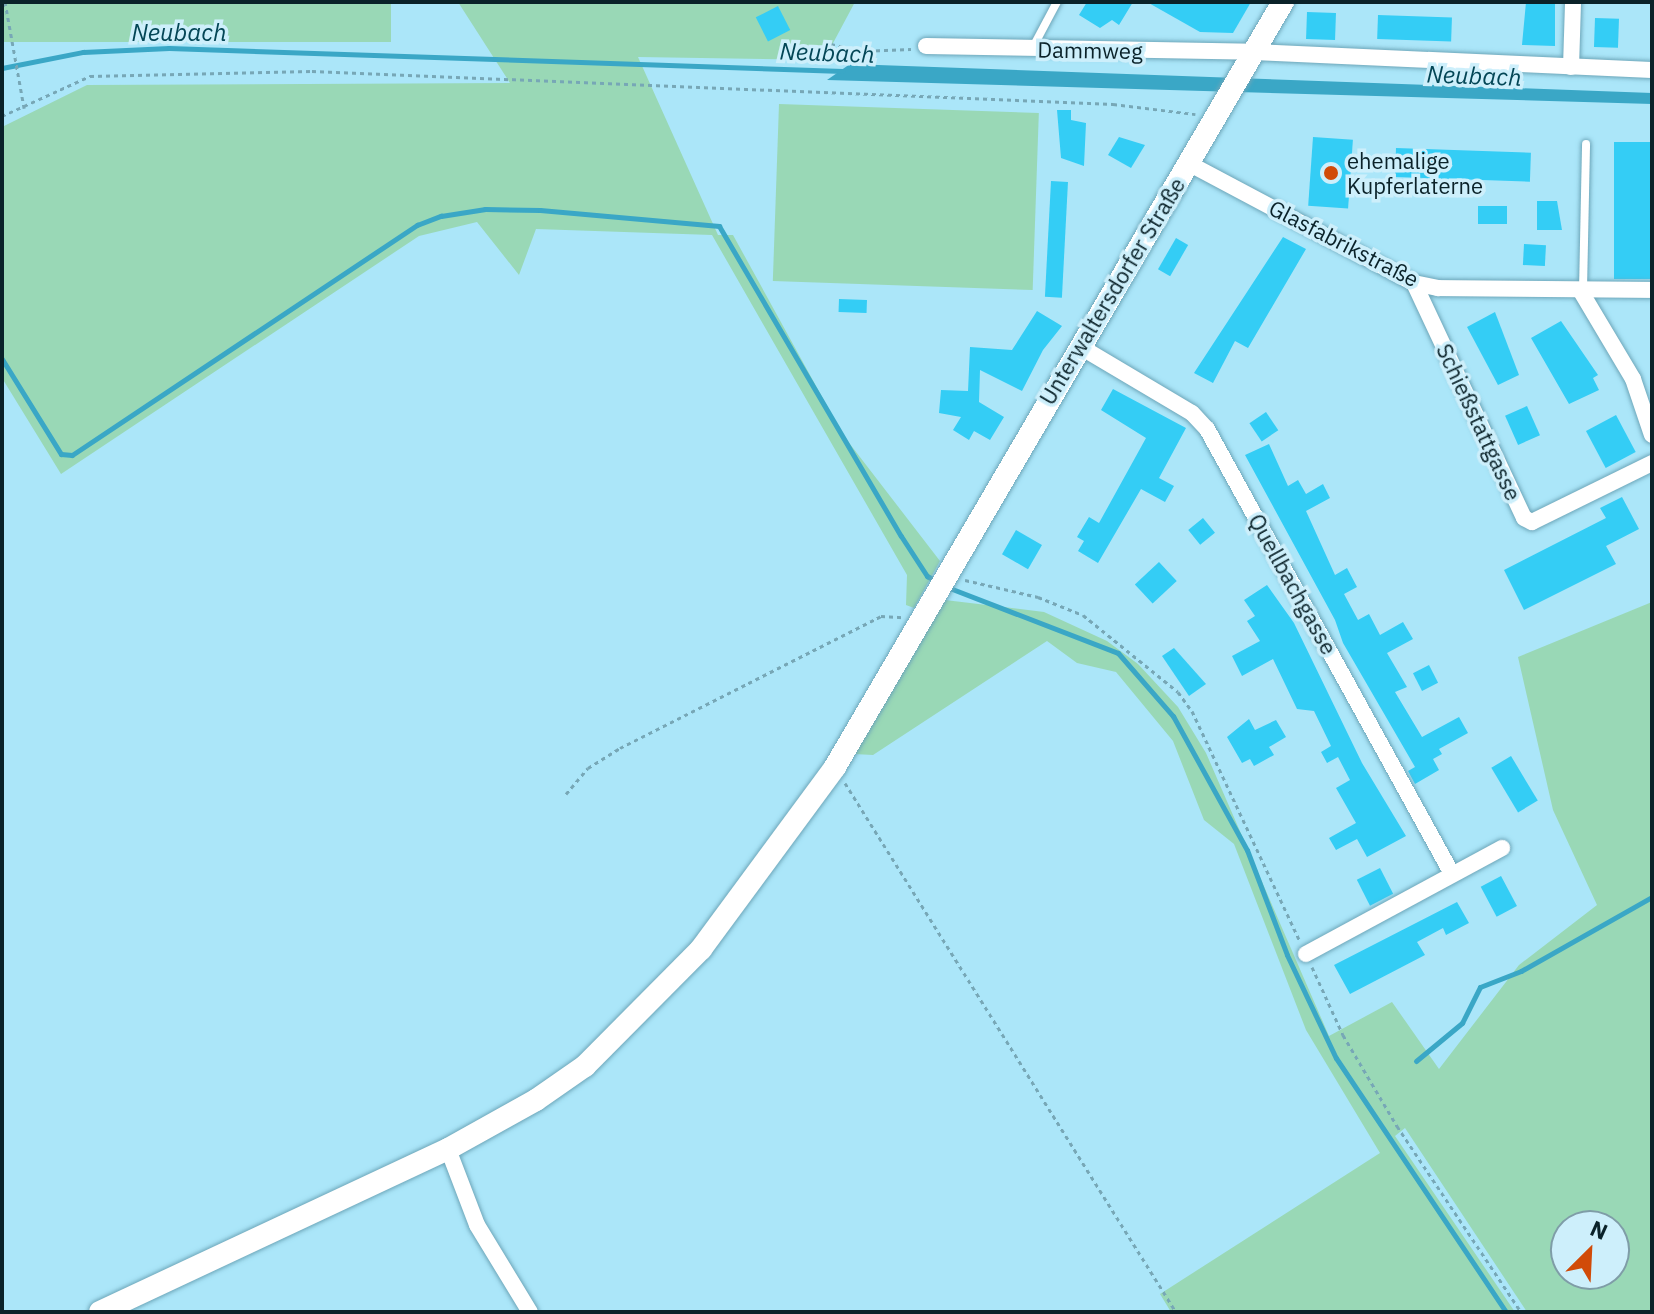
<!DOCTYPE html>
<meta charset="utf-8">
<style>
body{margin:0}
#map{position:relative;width:1654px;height:1314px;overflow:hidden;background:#abe6f9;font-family:"IBM Plex Sans",sans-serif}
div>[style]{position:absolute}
.green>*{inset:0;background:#99d8b6;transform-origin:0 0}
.water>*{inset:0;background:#3aa7c6}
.stream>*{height:5px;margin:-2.5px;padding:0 2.5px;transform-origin:2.5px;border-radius:2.5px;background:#3aa7c6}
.building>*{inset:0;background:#34cdf5;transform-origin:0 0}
.path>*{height:3px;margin-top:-1.5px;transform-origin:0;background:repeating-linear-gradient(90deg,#77a7b6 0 4px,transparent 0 8px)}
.roads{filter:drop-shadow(0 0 2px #6da6b9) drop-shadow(0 0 2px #6da6b9)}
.lane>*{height:8px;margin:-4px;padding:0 4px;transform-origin:4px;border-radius:4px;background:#fff}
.street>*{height:16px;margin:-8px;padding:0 8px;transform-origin:8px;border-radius:8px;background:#fff}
.secondary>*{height:22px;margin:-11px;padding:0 11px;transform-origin:11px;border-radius:11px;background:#fff}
.dots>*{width:22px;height:22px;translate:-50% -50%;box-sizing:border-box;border:4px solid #cdeffb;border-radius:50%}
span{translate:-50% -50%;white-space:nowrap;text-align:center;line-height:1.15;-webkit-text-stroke:7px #cdeffb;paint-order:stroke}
.street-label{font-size:22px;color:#0a2229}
.poi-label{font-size:22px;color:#0a2229}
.left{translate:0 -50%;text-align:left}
.water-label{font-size:24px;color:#034656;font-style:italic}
.frame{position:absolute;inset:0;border:4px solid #0a2229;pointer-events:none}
.north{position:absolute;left:1550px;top:1210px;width:80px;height:80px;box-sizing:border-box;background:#cdeffb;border:2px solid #7f9da7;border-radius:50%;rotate:24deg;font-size:22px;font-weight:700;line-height:32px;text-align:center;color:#0a2229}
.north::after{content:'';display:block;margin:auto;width:28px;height:36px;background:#d14b08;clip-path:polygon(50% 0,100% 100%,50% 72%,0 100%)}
</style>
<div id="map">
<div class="green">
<i style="left:2px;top:2px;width:389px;height:40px"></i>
<i style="clip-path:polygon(458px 2px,855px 2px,824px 60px,638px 57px,718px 235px,733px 235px,843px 435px,940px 561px,914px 608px,906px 605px,907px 575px,712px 235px,536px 229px,519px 275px,477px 222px,419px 236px,61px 474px,2px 378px,2px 127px,87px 85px,510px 83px)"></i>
<i style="left:779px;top:104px;width:260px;height:177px;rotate:2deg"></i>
<i style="clip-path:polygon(evenodd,945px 600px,1044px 612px,1107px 641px,1138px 664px,1178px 707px,1206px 753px,1329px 1036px,1392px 1002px,1439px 1069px,1519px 965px,1597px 905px,1553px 810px,1518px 657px,1652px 602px,1652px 1312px,1527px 1312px,1405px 1128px,1395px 1136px,1515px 1312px,1171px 1312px,1160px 1294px,1380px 1153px,1306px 1030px,1234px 844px,1204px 820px,1173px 741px,1116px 672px,1077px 663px,1047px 641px,873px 755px,854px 754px,945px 600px,1566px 1226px,1614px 1226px,1614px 1274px,1566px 1274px,1566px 1226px)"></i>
</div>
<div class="water">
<i style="clip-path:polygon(850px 64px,1652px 93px,1652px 104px,827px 80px)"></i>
</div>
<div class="stream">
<i style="left:2px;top:68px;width:83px;rotate:-11.2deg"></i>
<i style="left:83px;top:52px;width:86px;rotate:-2.7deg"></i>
<i style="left:169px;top:48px;width:674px;rotate:1.95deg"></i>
<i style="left:2px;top:359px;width:112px;rotate:58.2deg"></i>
<i style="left:61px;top:454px;width:11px;rotate:5deg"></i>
<i style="left:72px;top:455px;width:415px;rotate:-33.7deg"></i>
<i style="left:417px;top:225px;width:26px;rotate:-21deg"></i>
<i style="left:441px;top:216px;width:45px;rotate:-9deg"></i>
<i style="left:485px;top:209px;width:55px;rotate:1deg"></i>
<i style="left:540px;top:210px;width:180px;rotate:5.1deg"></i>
<i style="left:719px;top:226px;width:359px;rotate:59.6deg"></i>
<i style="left:901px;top:536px;width:48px;rotate:57deg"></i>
<i style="left:927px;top:576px;width:13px;rotate:29deg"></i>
<i style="left:947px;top:587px;width:183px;rotate:21.1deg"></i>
<i style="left:1118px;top:653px;width:84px;rotate:48.9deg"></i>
<i style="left:1173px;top:716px;width:153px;rotate:61.1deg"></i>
<i style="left:1247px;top:850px;width:112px;rotate:69.1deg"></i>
<i style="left:1287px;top:955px;width:114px;rotate:64.6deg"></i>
<i style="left:1336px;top:1058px;width:306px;rotate:56.2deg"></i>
<i style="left:1416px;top:1061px;width:60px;rotate:-39.6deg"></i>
<i style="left:1462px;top:1023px;width:40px;rotate:-63.4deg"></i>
<i style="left:1480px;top:987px;width:44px;rotate:-21.3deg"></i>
<i style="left:1521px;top:971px;width:150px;rotate:-29.5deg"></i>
</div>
<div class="building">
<i style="clip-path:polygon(1087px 2px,1133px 2px,1119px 25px,1112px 20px,1100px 28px,1079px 15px)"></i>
<i style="clip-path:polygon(1147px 2px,1251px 2px,1233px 33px,1200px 32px)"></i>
<i style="clip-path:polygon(1526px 2px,1555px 2px,1555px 46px,1522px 45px)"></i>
<i style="left:778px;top:6px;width:27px;height:25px;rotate:63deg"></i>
<i style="left:1307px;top:12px;width:29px;height:27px;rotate:2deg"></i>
<i style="left:1378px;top:15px;width:74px;height:24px;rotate:2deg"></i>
<i style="left:1595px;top:18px;width:24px;height:29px;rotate:2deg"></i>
<i style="clip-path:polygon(1057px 110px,1071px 110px,1071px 120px,1086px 123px,1084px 166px,1061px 158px)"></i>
<i style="clip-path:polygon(1119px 137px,1145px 145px,1131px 168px,1108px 155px)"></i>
<i style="left:1313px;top:137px;width:40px;height:69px;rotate:4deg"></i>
<i style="left:1652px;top:142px;width:137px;height:38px;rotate:90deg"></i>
<i style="left:1396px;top:148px;width:135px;height:29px;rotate:2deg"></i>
<i style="left:1051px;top:181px;width:17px;height:116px;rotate:3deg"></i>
<i style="clip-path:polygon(1537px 201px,1557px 201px,1562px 230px,1537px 230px)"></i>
<i style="left:1478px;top:206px;width:29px;height:18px"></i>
<i style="clip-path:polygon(1283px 237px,1306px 249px,1248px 348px,1235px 341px,1213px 383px,1194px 373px)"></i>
<i style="left:1176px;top:238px;width:14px;height:36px;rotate:30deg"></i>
<i style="left:1524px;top:244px;width:22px;height:21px;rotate:3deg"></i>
<i style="left:839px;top:299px;width:28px;height:13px;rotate:2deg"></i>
<i style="clip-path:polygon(1037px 311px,1062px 326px,1043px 350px,1022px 391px,980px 370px,979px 402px,1004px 417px,990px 440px,974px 431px,969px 440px,953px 430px,961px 417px,939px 413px,941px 390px,968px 391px,970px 347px,1012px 350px)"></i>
<i style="clip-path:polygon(1495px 312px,1519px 375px,1498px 385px,1467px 327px)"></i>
<i style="clip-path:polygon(1561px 321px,1598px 375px,1593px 378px,1599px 390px,1569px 404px,1531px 338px)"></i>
<i style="clip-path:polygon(1113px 389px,1186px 428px,1159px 478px,1174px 486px,1165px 502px,1141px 489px,1098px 563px,1078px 551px,1084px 541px,1077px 537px,1089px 517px,1099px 523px,1146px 438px,1101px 410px)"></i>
<i style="left:1527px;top:406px;width:32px;height:24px;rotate:66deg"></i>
<i style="left:1266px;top:412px;width:22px;height:20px;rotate:56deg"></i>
<i style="left:1616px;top:415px;width:42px;height:34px;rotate:62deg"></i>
<i style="clip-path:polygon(1269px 444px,1288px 486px,1298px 480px,1306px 494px,1323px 484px,1330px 498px,1306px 511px,1335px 575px,1347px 568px,1357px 587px,1344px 594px,1358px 620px,1369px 614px,1380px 635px,1403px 622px,1413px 639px,1387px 653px,1407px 687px,1395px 692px,1422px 737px,1459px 717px,1468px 733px,1439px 749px,1442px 754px,1433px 759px,1439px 770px,1415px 784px,1408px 771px,1415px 767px,1343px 643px,1335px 620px,1245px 455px)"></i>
<i style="clip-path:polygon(1622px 497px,1639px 529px,1606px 546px,1616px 564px,1524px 610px,1504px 570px,1606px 518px,1600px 508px)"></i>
<i style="left:1203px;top:518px;width:19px;height:19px;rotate:51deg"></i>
<i style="left:1016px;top:530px;width:30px;height:28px;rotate:30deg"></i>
<i style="left:1159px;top:562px;width:26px;height:33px;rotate:47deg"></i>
<i style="clip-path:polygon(1267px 585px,1294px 623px,1362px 763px,1406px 836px,1367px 857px,1357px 839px,1336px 850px,1329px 838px,1356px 823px,1336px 788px,1350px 780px,1338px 757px,1327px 763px,1321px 752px,1331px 746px,1314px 711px,1297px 709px,1273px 659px,1242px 676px,1232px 656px,1260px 641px,1247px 621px,1255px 616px,1244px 600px)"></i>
<i style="clip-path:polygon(1174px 648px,1206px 684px,1189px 696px,1162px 656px)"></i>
<i style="left:1429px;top:665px;width:20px;height:18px;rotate:63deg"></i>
<i style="clip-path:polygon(1249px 719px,1255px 730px,1276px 720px,1286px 737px,1269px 747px,1274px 755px,1254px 766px,1250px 759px,1242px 763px,1227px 737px)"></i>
<i style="left:1511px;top:756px;width:52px;height:23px;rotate:59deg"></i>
<i style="left:1380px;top:868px;width:29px;height:26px;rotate:63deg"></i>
<i style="left:1501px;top:876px;width:34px;height:23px;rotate:62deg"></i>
<i style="clip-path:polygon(1457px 902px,1469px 923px,1446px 935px,1443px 928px,1417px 942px,1425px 955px,1350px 994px,1334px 965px)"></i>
</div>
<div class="path">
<i style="left:5px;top:2px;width:108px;rotate:79.8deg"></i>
<i style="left:823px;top:42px;width:38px;rotate:14deg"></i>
<i style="left:860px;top:51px;width:51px;rotate:-2.2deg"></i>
<i style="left:2px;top:116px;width:97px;rotate:-24.4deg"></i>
<i style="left:90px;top:76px;width:222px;rotate:-1.3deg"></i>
<i style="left:312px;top:71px;width:802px;rotate:2.36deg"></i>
<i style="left:1113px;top:104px;width:83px;rotate:7deg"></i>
<i style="left:965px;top:580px;width:75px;rotate:13.1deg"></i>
<i style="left:1038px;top:597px;width:48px;rotate:21.8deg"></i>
<i style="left:1083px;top:615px;width:122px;rotate:39deg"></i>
<i style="left:1178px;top:692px;width:24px;rotate:54deg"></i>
<i style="left:1192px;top:711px;width:255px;rotate:64.9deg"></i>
<i style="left:845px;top:783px;width:624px;rotate:57.97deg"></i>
<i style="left:566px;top:794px;width:34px;rotate:-50deg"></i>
<i style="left:588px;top:768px;width:38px;rotate:-32deg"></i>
<i style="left:620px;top:748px;width:292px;rotate:-26.8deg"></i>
<i style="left:881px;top:616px;width:22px;rotate:3deg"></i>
<i style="left:1312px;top:967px;width:75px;rotate:65.5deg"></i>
<i style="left:1343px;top:1035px;width:106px;rotate:59.3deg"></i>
<i style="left:1397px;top:1126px;width:224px;rotate:56.3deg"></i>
</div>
<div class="roads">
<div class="lane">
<i style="left:1033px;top:47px;width:51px;rotate:-61.9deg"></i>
<i style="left:1583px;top:290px;width:146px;rotate:-88.8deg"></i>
</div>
<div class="street">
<i style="left:926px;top:46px;width:328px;rotate:1deg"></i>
<i style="left:1254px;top:52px;width:398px;rotate:2.6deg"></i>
<i style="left:1571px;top:67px;width:65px;rotate:-88.2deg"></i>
<i style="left:1188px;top:163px;width:256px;rotate:28deg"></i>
<i style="left:1414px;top:283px;width:25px;rotate:12deg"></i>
<i style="left:1438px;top:288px;width:214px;rotate:0.5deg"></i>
<i style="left:1414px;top:283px;width:259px;rotate:64.9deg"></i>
<i style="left:1524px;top:518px;width:9px;rotate:27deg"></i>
<i style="left:1532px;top:522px;width:134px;rotate:-26.2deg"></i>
<i style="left:1580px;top:290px;width:104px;rotate:59.2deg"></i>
<i style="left:1633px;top:379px;width:59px;rotate:71.3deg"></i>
<i style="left:1079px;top:346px;width:131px;rotate:30.7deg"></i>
<i style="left:1192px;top:413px;width:22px;rotate:47deg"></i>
<i style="left:1207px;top:429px;width:508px;rotate:61.16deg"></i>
<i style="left:1306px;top:954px;width:223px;rotate:-28.4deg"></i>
<i style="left:448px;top:1149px;width:81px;rotate:69.1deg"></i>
<i style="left:477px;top:1225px;width:102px;rotate:58.7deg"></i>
</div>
<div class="secondary">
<i style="left:100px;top:1312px;width:384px;rotate:-25.1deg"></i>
<i style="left:448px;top:1149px;width:101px;rotate:-29.1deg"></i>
<i style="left:536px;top:1100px;width:60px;rotate:-34.8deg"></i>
<i style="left:585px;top:1066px;width:165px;rotate:-45.2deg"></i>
<i style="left:701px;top:949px;width:226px;rotate:-53.6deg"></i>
<i style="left:835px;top:767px;width:887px;rotate:-59.65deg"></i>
</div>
</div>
<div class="dots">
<i style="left:1331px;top:173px;background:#d14b08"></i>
</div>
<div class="street-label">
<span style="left:1090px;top:50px;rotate:1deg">Dammweg</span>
<span style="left:1344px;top:243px;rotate:27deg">Glasfabrikstraße</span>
<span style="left:1112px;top:291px;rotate:-59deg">Unterwaltersdorfer Straße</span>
<span style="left:1479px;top:422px;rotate:65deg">Schießstattgasse</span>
<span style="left:1293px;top:584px;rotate:61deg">Quellbachgasse</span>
</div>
<div class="poi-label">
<span class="left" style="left:1347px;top:173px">ehemalige<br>Kupferlaterne</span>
</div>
<div class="water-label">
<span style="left:179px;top:33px">Neubach</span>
<span style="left:827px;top:53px;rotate:2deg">Neubach</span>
<span style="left:1474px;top:76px;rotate:2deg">Neubach</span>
</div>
<div class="frame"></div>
<div class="north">N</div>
</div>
